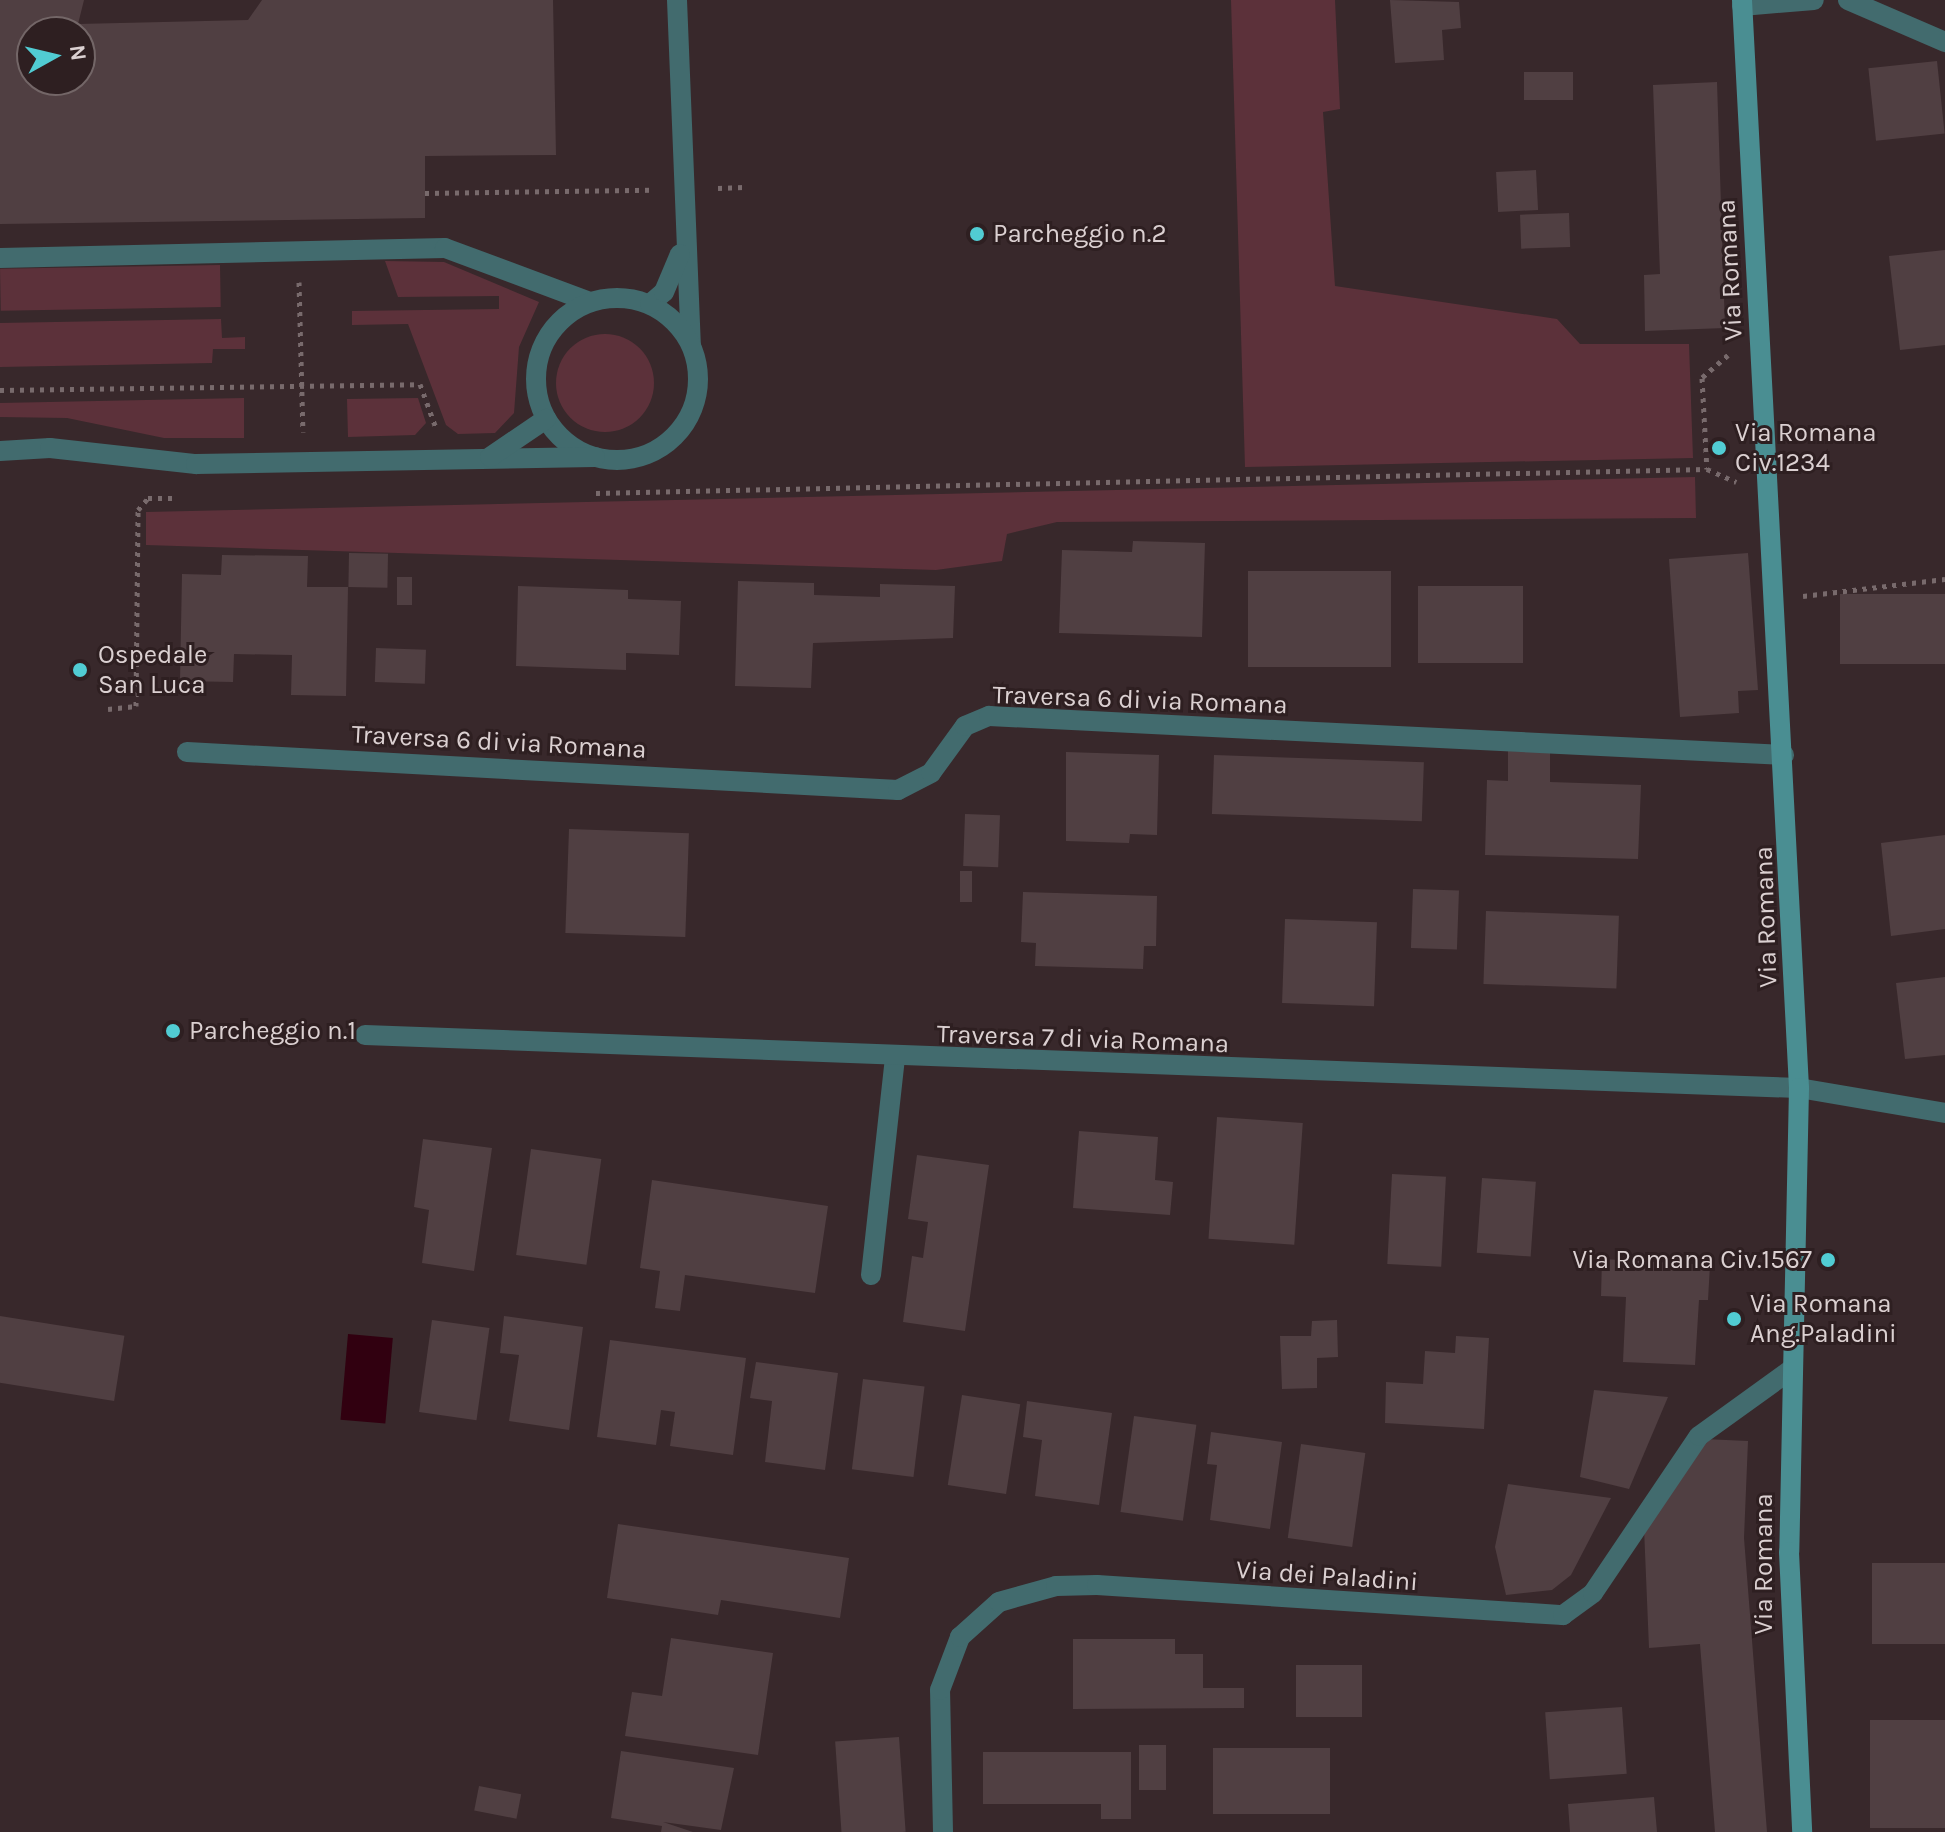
<!DOCTYPE html>
<style>
body{margin:0}
#map{position:relative;width:1945px;height:1832px;overflow:hidden;background:#38282b;font-family:Karla,sans-serif}
div>[style]{position:absolute}
.green>*{inset:0;background:#5c313a;transform-origin:0 0}
.round{border-radius:50%}
.water>*{inset:0;background:#310010;transform-origin:0 0}
.building>*{inset:0;background:#503f42;transform-origin:0 0}
.path>*{height:5px;margin-top:-2.5px;transform-origin:0;background:repeating-linear-gradient(90deg,#786a6c 0 4px,transparent 0 10px)}
.service>*{height:20px;margin:-10px;padding:0 10px;transform-origin:10px;border-radius:10px;background:#426b6e}
.service>.ring{margin:-10px;padding:0;box-sizing:content-box;background:none;border:20px solid #426b6e;border-radius:50%}
.minor>*{height:20px;margin:-10px;padding:0 10px;transform-origin:10px;border-radius:10px;background:#426b6e}
.secondary>*{height:20px;margin:-10px;padding:0 10px;transform-origin:10px;border-radius:10px;background:#4a8e92}
.dots>*{width:22px;height:22px;translate:-50% -50%;box-sizing:border-box;border:4px solid #2e1f21;border-radius:50%}
span{translate:-50% -50%;white-space:nowrap;text-align:center;line-height:1.15;-webkit-text-stroke:6px #2e1f21;paint-order:stroke}
.poi-label{font-size:26px;color:#dbd0d1}
.left{translate:0 -50%;text-align:left}
.right{translate:-100% -50%;text-align:right}
.street-label{font-size:26px;color:#dbd0d1}
.north{position:absolute;left:16px;top:16px;width:80px;height:80px;box-sizing:border-box;background:#2e1f21;border:2px solid #736667;border-radius:50%;rotate:82deg;font-size:22px;font-weight:700;line-height:32px;text-align:center;color:#dbd0d1}
.north::after{content:'';display:block;margin:auto;width:28px;height:36px;background:#51ccd3;clip-path:polygon(50% 0,100% 100%,50% 72%,0 100%)}
</style>
<div id="map">
<div class="green">
<i style="clip-path:polygon(1231px 0,1335px 0,1340px 109px,1323px 112px,1335px 286px,1557px 319px,1580px 344px,1689px 344px,1693px 458px,1245px 467px)"></i>
<i style="clip-path:polygon(385px 261px,444px 262px,539px 302px,519px 347px,514px 413px,495px 433px,458px 434px,446px 425px,408px 324px,352px 325px,352px 311px,499px 309px,499px 296px,398px 297px)"></i>
<i style="left:220px;top:265px;width:42px;height:220px;rotate:89deg"></i>
<i style="clip-path:polygon(221px 319px,222px 338px,245px 337px,245px 349px,213px 349px,212px 363px,0 367px,0 323px)"></i>
<i class="round" style="left:556px;top:334px;width:98px;height:98px"></i>
<i style="clip-path:polygon(244px 398px,244px 438px,164px 438px,67px 418px,0 417px,0 403px)"></i>
<i style="clip-path:polygon(418px 398px,426px 423px,415px 435px,348px 437px,347px 399px)"></i>
<i style="clip-path:polygon(1695px 477px,1696px 518px,1057px 522px,1007px 534px,1002px 561px,936px 570px,146px 545px,146px 512px)"></i>
</div>
<div class="water">
<i style="left:348px;top:1334px;width:45px;height:86px;rotate:5deg"></i>
</div>
<div class="building">
<i style="clip-path:polygon(evenodd,0 0,84px 0,78px 24px,248px 20px,262px 0,553px 0,556px 155px,425px 156px,425px 218px,0 224px,0 0,32px 32px,80px 32px,80px 80px,32px 80px,32px 32px)"></i>
<i style="clip-path:polygon(1390px 0,1459px 2px,1461px 28px,1442px 30px,1444px 60px,1395px 63px)"></i>
<i style="left:1937px;top:61px;width:73px;height:69px;rotate:84deg"></i>
<i style="left:1573px;top:72px;width:28px;height:49px;rotate:90deg"></i>
<i style="clip-path:polygon(1717px 82px,1725px 328px,1645px 331px,1644px 275px,1660px 274px,1653px 85px)"></i>
<i style="left:1536px;top:170px;width:40px;height:40px;rotate:87deg"></i>
<i style="left:1569px;top:213px;width:34px;height:49px;rotate:88deg"></i>
<i style="clip-path:polygon(1945px 250px,1945px 345px,1900px 350px,1889px 256px)"></i>
<i style="clip-path:polygon(1133px 541px,1205px 543px,1202px 637px,1059px 633px,1062px 550px,1132px 552px)"></i>
<i style="left:349px;top:553px;width:39px;height:34px;rotate:1deg"></i>
<i style="clip-path:polygon(1748px 553px,1758px 690px,1738px 691px,1739px 713px,1680px 717px,1669px 559px)"></i>
<i style="clip-path:polygon(222px 555px,308px 556px,307px 587px,348px 587px,346px 696px,291px 695px,292px 655px,234px 654px,233px 682px,180px 681px,182px 574px,221px 575px)"></i>
<i style="left:1248px;top:571px;width:143px;height:96px"></i>
<i style="left:397px;top:577px;width:15px;height:28px"></i>
<i style="clip-path:polygon(738px 581px,814px 583px,814px 595px,880px 597px,880px 584px,955px 586px,953px 638px,813px 643px,811px 688px,735px 686px)"></i>
<i style="clip-path:polygon(518px 586px,628px 590px,628px 599px,681px 601px,679px 655px,626px 653px,626px 670px,516px 666px)"></i>
<i style="left:1418px;top:586px;width:105px;height:77px"></i>
<i style="left:1945px;top:594px;width:70px;height:105px;rotate:90deg"></i>
<i style="left:376px;top:648px;width:50px;height:34px;rotate:2deg"></i>
<i style="clip-path:polygon(1508px 751px,1550px 752px,1550px 782px,1641px 785px,1638px 859px,1485px 855px,1487px 780px,1508px 781px)"></i>
<i style="clip-path:polygon(1066px 752px,1159px 755px,1157px 835px,1130px 834px,1129px 843px,1066px 841px)"></i>
<i style="left:1214px;top:755px;width:210px;height:59px;rotate:2deg"></i>
<i style="left:965px;top:814px;width:35px;height:52px;rotate:2deg"></i>
<i style="left:569px;top:829px;width:120px;height:104px;rotate:2deg"></i>
<i style="clip-path:polygon(1945px 835px,1945px 929px,1891px 936px,1881px 843px)"></i>
<i style="left:960px;top:871px;width:12px;height:31px"></i>
<i style="left:1413px;top:889px;width:46px;height:59px;rotate:2deg"></i>
<i style="clip-path:polygon(1023px 892px,1157px 896px,1156px 946px,1144px 946px,1143px 969px,1035px 966px,1036px 943px,1021px 942px)"></i>
<i style="left:1486px;top:911px;width:133px;height:73px;rotate:2deg"></i>
<i style="left:1285px;top:919px;width:92px;height:84px;rotate:2deg"></i>
<i style="clip-path:polygon(1945px 977px,1945px 1055px,1905px 1059px,1896px 983px)"></i>
<i style="left:1217px;top:1117px;width:86px;height:122px;rotate:4deg"></i>
<i style="clip-path:polygon(1079px 1131px,1158px 1137px,1155px 1180px,1173px 1182px,1170px 1215px,1073px 1208px)"></i>
<i style="clip-path:polygon(423px 1139px,492px 1148px,474px 1271px,422px 1263px,429px 1210px,414px 1207px)"></i>
<i style="left:531px;top:1149px;width:71px;height:107px;rotate:8deg"></i>
<i style="clip-path:polygon(917px 1155px,989px 1165px,965px 1331px,903px 1322px,912px 1256px,923px 1258px,928px 1222px,908px 1219px)"></i>
<i style="left:1392px;top:1174px;width:54px;height:90px;rotate:3deg"></i>
<i style="left:1482px;top:1178px;width:54px;height:75px;rotate:4deg"></i>
<i style="clip-path:polygon(652px 1180px,828px 1206px,815px 1293px,685px 1275px,680px 1311px,655px 1308px,660px 1271px,640px 1268px)"></i>
<i style="clip-path:polygon(1602px 1259px,1710px 1265px,1708px 1300px,1699px 1300px,1695px 1365px,1623px 1362px,1626px 1297px,1601px 1296px)"></i>
<i style="left:0;top:1316px;width:126px;height:66px;rotate:9deg"></i>
<i style="clip-path:polygon(504px 1316px,583px 1327px,569px 1430px,509px 1421px,519px 1355px,500px 1353px)"></i>
<i style="left:432px;top:1320px;width:58px;height:93px;rotate:8deg"></i>
<i style="clip-path:polygon(1337px 1320px,1338px 1357px,1317px 1358px,1317px 1388px,1282px 1389px,1280px 1336px,1311px 1336px,1312px 1321px)"></i>
<i style="clip-path:polygon(1456px 1336px,1489px 1338px,1484px 1429px,1385px 1423px,1386px 1382px,1423px 1384px,1425px 1351px,1455px 1353px)"></i>
<i style="clip-path:polygon(610px 1340px,746px 1358px,733px 1455px,670px 1446px,675px 1412px,661px 1410px,656px 1445px,597px 1437px)"></i>
<i style="clip-path:polygon(756px 1362px,838px 1373px,825px 1470px,765px 1462px,772px 1401px,750px 1398px)"></i>
<i style="left:863px;top:1379px;width:62px;height:91px;rotate:7deg"></i>
<i style="clip-path:polygon(1594px 1390px,1668px 1397px,1629px 1489px,1580px 1477px)"></i>
<i style="left:962px;top:1395px;width:59px;height:91px;rotate:9deg"></i>
<i style="clip-path:polygon(1027px 1401px,1112px 1413px,1099px 1505px,1035px 1496px,1042px 1440px,1023px 1437px)"></i>
<i style="left:1134px;top:1416px;width:63px;height:97px;rotate:8deg"></i>
<i style="clip-path:polygon(1211px 1432px,1282px 1442px,1270px 1529px,1210px 1520px,1217px 1465px,1207px 1464px)"></i>
<i style="clip-path:polygon(1704px 1439px,1748px 1441px,1744px 1538px,1767px 1832px,1715px 1832px,1700px 1644px,1649px 1648px,1644px 1528px)"></i>
<i style="left:1301px;top:1444px;width:65px;height:95px;rotate:8deg"></i>
<i style="clip-path:polygon(1508px 1484px,1611px 1498px,1571px 1575px,1552px 1590px,1506px 1595px,1495px 1547px)"></i>
<i style="clip-path:polygon(618px 1524px,849px 1558px,840px 1618px,721px 1600px,718px 1615px,607px 1598px)"></i>
<i style="left:1945px;top:1563px;width:81px;height:73px;rotate:90deg"></i>
<i style="clip-path:polygon(671px 1638px,773px 1653px,758px 1755px,625px 1736px,632px 1692px,662px 1696px)"></i>
<i style="clip-path:polygon(1073px 1639px,1175px 1639px,1175px 1654px,1203px 1654px,1203px 1688px,1244px 1688px,1244px 1708px,1073px 1709px)"></i>
<i style="left:1296px;top:1665px;width:66px;height:52px"></i>
<i style="left:1622px;top:1707px;width:67px;height:77px;rotate:86deg"></i>
<i style="left:1945px;top:1720px;width:108px;height:75px;rotate:90deg"></i>
<i style="left:899px;top:1737px;width:95px;height:64px;rotate:86deg"></i>
<i style="left:1139px;top:1745px;width:27px;height:45px"></i>
<i style="left:1213px;top:1748px;width:117px;height:66px"></i>
<i style="clip-path:polygon(621px 1751px,734px 1768px,721px 1830px,663px 1822px,693px 1832px,661px 1832px,662px 1826px,611px 1818px)"></i>
<i style="clip-path:polygon(983px 1752px,1131px 1752px,1131px 1819px,1101px 1819px,1101px 1804px,983px 1804px)"></i>
<i style="left:479px;top:1786px;width:43px;height:25px;rotate:11deg"></i>
<i style="clip-path:polygon(1654px 1797px,1657px 1832px,1570px 1832px,1568px 1804px)"></i>
</div>
<div class="path">
<i style="left:718px;top:188px;width:26px;rotate:-2deg"></i>
<i style="left:425px;top:193px;width:227px;rotate:-0.8deg"></i>
<i style="left:299px;top:282px;width:150px;rotate:88.5deg"></i>
<i style="left:1728px;top:355px;width:35px;rotate:139deg"></i>
<i style="left:1702px;top:378px;width:91px;rotate:86.9deg"></i>
<i style="left:1707px;top:469px;width:32px;rotate:24deg"></i>
<i style="left:0;top:390px;width:420px;rotate:-0.8deg"></i>
<i style="left:420px;top:384px;width:47px;rotate:70deg"></i>
<i style="left:596px;top:493px;width:1111px;rotate:-1.24deg"></i>
<i style="left:1803px;top:596px;width:143px;rotate:-6.8deg"></i>
<i style="left:108px;top:709px;width:28px;rotate:-6deg"></i>
<i style="left:136px;top:706px;width:196px;rotate:-89.4deg"></i>
<i style="left:138px;top:510px;width:16px;rotate:-50deg"></i>
<i style="left:148px;top:498px;width:26px"></i>
</div>
<div class="service">
<i style="left:677px;top:0;width:344px;rotate:87.7deg"></i>
<i style="left:1848px;top:0;width:106px;rotate:23.4deg"></i>
<i style="left:1742px;top:6px;width:72px;rotate:-4.8deg"></i>
<i style="left:0;top:258px;width:445px;rotate:-1.3deg"></i>
<i style="left:445px;top:248px;width:155px;rotate:20.4deg"></i>
<i class="ring" style="left:536px;top:298px;width:142px;height:142px"></i>
<i style="left:650px;top:304px;width:18px;rotate:-41deg"></i>
<i style="left:664px;top:292px;width:41px;rotate:-67.2deg"></i>
<i style="left:0;top:451px;width:50px;rotate:-3.4deg"></i>
<i style="left:50px;top:448px;width:147px;rotate:6.3deg"></i>
<i style="left:196px;top:464px;width:399px;rotate:-1deg"></i>
<i style="left:490px;top:457px;width:68px;rotate:-34.2deg"></i>
<i style="left:1799px;top:1088px;width:148px;rotate:9.7deg"></i>
<i style="left:871px;top:1275px;width:218px;rotate:-83.7deg"></i>
</div>
<div class="minor">
<i style="left:187px;top:752px;width:712px;rotate:3.06deg"></i>
<i style="left:898px;top:790px;width:37px;rotate:-27deg"></i>
<i style="left:931px;top:773px;width:58px;rotate:-54.1deg"></i>
<i style="left:965px;top:726px;width:26px;rotate:-23deg"></i>
<i style="left:989px;top:716px;width:796px;rotate:2.81deg"></i>
<i style="left:365px;top:1035px;width:1435px;rotate:2.12deg"></i>
<i style="left:943px;top:1832px;width:142px;rotate:-91.2deg"></i>
<i style="left:940px;top:1690px;width:57px;rotate:-69.3deg"></i>
<i style="left:960px;top:1637px;width:52px;rotate:-41.9deg"></i>
<i style="left:999px;top:1602px;width:59px;rotate:-15.7deg"></i>
<i style="left:1056px;top:1586px;width:41px;rotate:-1.4deg"></i>
<i style="left:1097px;top:1585px;width:467px;rotate:3.7deg"></i>
<i style="left:1563px;top:1615px;width:37px;rotate:-36deg"></i>
<i style="left:1593px;top:1593px;width:189px;rotate:-56deg"></i>
<i style="left:1699px;top:1436px;width:115px;rotate:-35.8deg"></i>
</div>
<div class="secondary">
<i style="left:1742px;top:0;width:1089px;rotate:87deg"></i>
<i style="left:1799px;top:1088px;width:464px;rotate:91.2deg"></i>
<i style="left:1789px;top:1552px;width:280px;rotate:87.3deg"></i>
</div>
<div class="dots">
<i style="left:977px;top:234px;background:#51ccd3"></i>
<i style="left:1719px;top:448px;background:#51ccd3"></i>
<i style="left:80px;top:670px;background:#51ccd3"></i>
<i style="left:173px;top:1031px;background:#51ccd3"></i>
<i style="left:1828px;top:1260px;background:#51ccd3"></i>
<i style="left:1734px;top:1319px;background:#51ccd3"></i>
</div>
<div class="poi-label">
<span class="left" style="left:993px;top:234px">Parcheggio n.2</span>
<span class="left" style="left:1735px;top:448px">Via Romana<br>Civ.1234</span>
<span class="left" style="left:98px;top:670px">Ospedale<br>San Luca</span>
<span class="left" style="left:189px;top:1031px">Parcheggio n.1</span>
<span class="right" style="left:1812px;top:1260px">Via Romana Civ.1567</span>
<span class="left" style="left:1750px;top:1319px">Via Romana<br>Ang.Paladini</span>
</div>
<div class="street-label">
<span style="left:1730px;top:270px;rotate:-93deg">Via Romana</span>
<span style="left:1140px;top:700px;rotate:2deg">Traversa 6 di via Romana</span>
<span style="left:499px;top:742px;rotate:3deg">Traversa 6 di via Romana</span>
<span style="left:1766px;top:917px;rotate:-92deg">Via Romana</span>
<span style="left:1083px;top:1039px;rotate:2deg">Traversa 7 di via Romana</span>
<span style="left:1764px;top:1564px;rotate:-90deg">Via Romana</span>
<span style="left:1327px;top:1576px;rotate:4deg">Via dei Paladini</span>
</div>
<div class="north">N</div>
</div>
